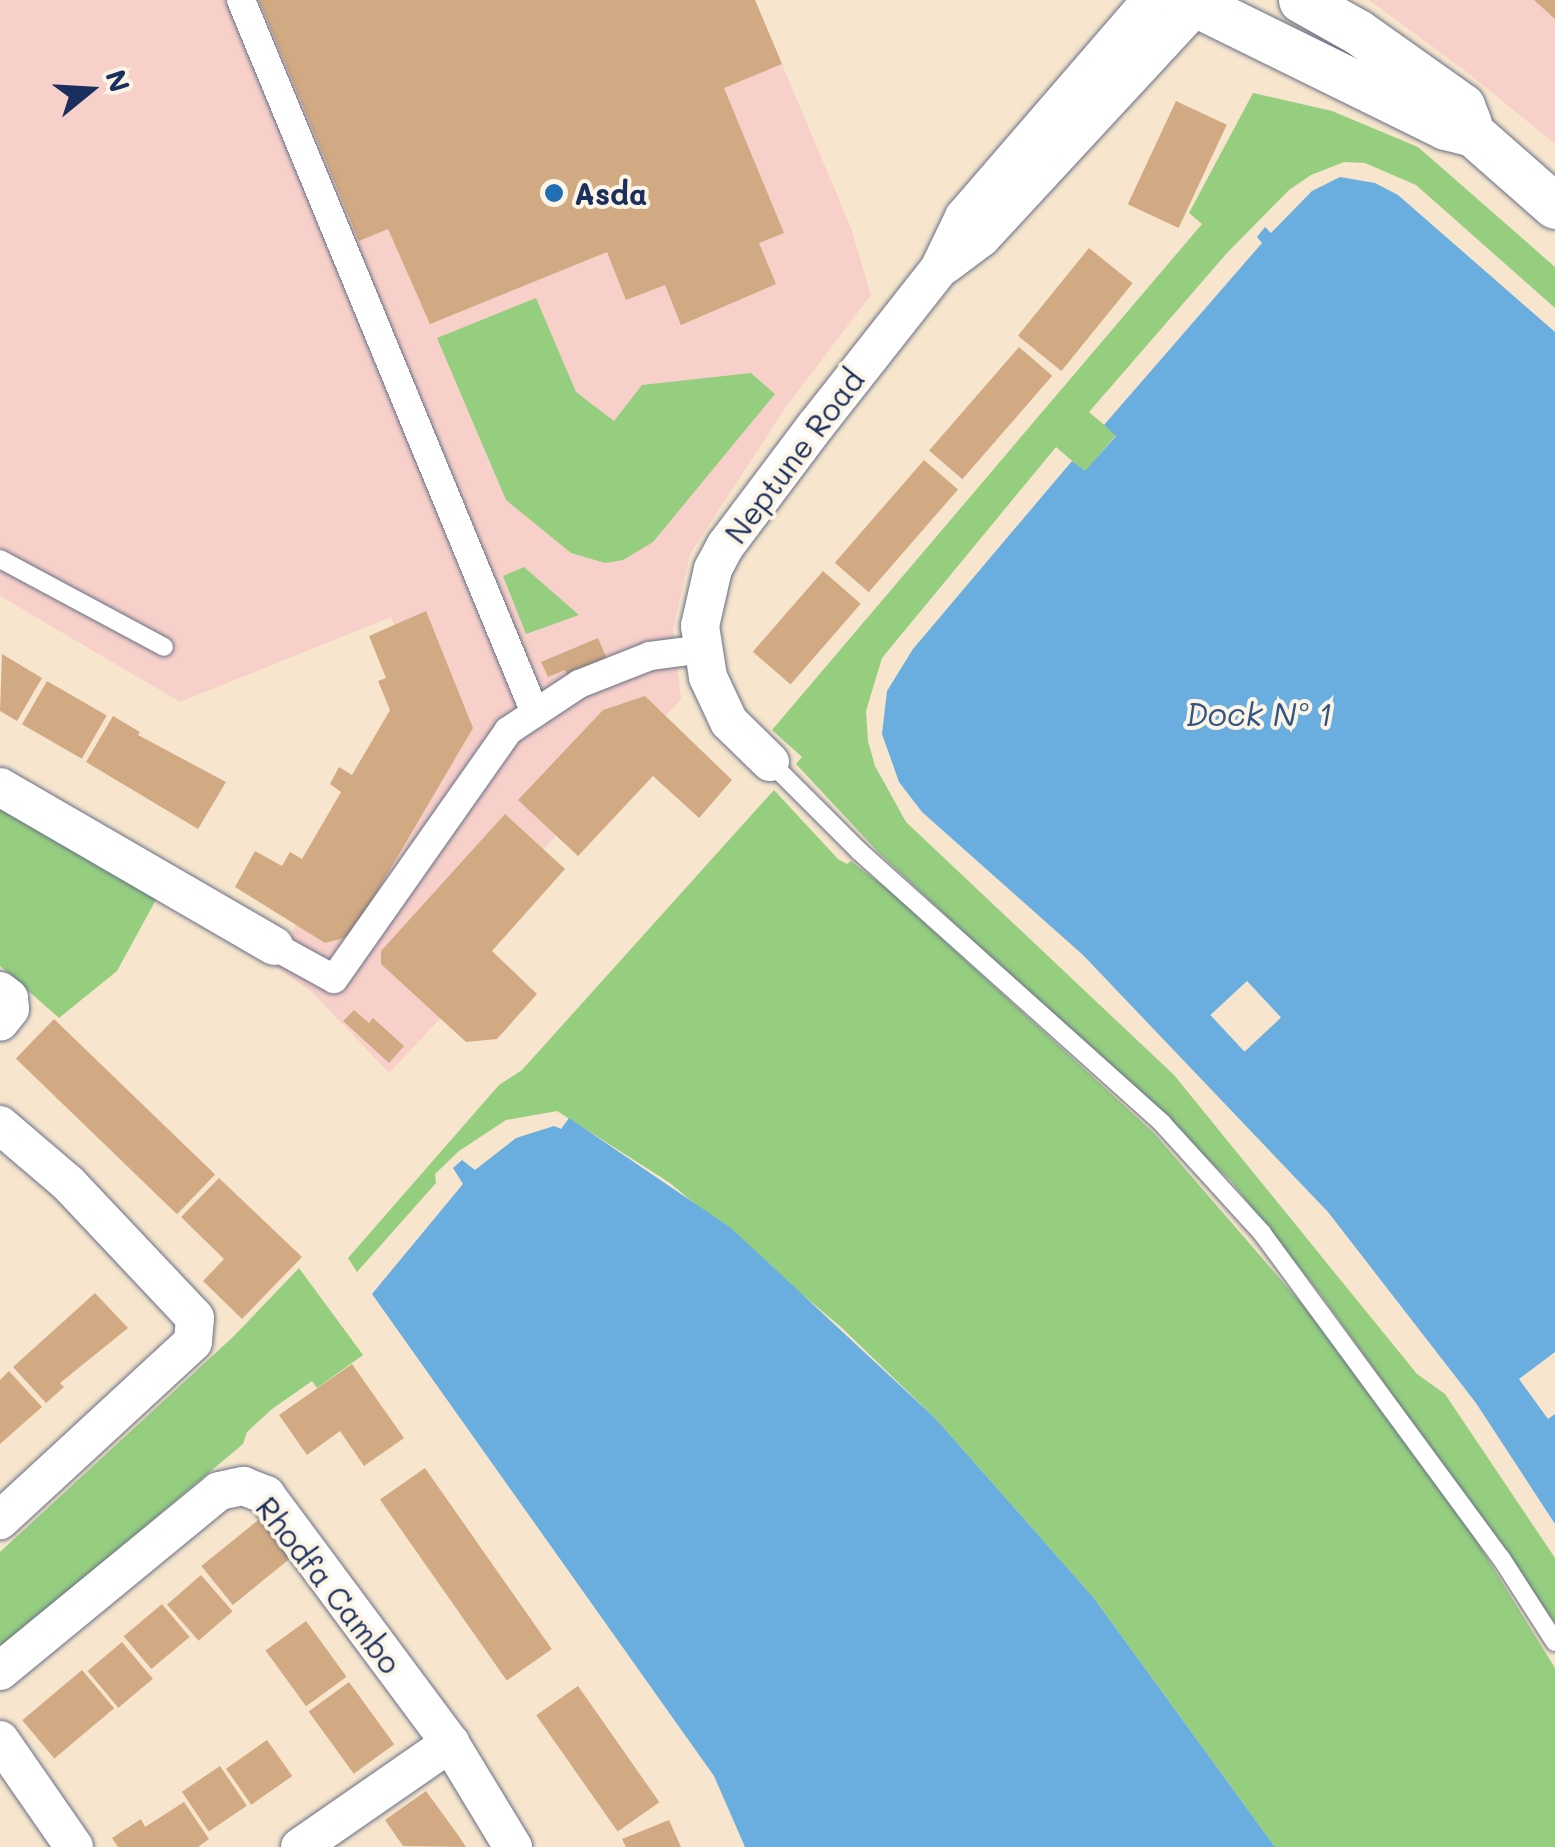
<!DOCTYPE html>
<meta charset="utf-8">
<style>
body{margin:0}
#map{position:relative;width:1555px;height:1847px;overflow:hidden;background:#f7e6cd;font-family:Mali,sans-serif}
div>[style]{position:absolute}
.built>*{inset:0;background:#f7d0c9}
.green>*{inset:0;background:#96ce80}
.water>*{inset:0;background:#69aedf}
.pier>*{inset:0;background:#f7e6cd;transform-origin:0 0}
.building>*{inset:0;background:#d1aa83;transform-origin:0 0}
.roads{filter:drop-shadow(0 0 2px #686f85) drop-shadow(0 0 2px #686f85)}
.service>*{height:18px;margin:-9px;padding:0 9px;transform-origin:9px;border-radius:9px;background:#fff}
.pedestrian>*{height:28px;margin:-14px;padding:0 14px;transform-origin:14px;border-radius:14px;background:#fff}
.minor>*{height:38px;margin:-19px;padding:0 19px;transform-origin:19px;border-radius:19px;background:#fff}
.tertiary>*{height:45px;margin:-22.5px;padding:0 22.5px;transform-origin:22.5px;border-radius:22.5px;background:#fff}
.dots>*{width:28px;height:28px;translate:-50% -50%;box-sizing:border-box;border:5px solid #fcf5e5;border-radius:50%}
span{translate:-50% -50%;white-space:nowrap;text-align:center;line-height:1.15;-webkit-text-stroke:8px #fcf5e5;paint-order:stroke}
.poi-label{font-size:30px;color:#1b2f5e;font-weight:700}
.left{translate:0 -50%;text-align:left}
.street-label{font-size:30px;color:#1b2f5e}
.water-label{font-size:32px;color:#325585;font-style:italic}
.north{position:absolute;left:40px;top:40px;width:100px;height:100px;-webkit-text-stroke:8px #fcf5e5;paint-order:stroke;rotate:72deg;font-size:28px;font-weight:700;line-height:40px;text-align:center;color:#1b2f5e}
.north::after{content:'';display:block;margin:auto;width:35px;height:45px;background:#1b2f5e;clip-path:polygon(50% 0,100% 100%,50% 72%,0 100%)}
</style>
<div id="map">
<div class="built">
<i style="clip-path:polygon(0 0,755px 0,851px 228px,871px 295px,786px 407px,690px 554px,673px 629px,681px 699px,442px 960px,468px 989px,389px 1073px,311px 991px,272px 965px,426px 707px,391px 617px,180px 702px,0 596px)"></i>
<i style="clip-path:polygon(1369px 0,1555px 0,1555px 144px,1463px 69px)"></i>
</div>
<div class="green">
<i style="clip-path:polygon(1253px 93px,1332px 111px,1418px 147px,1555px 267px,1555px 308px,1416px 185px,1365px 163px,1344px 162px,1311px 175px,1289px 190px,1227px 253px,1089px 412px,1116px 435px,1085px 472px,1056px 447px,882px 658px,866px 711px,868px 741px,875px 766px,906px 822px,1174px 1075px,1417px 1374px,1445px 1394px,1555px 1558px,1555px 1623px,1322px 1296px,1231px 1181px,880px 854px,796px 764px,802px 757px,772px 730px,1202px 224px,1189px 213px)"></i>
<i style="clip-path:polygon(536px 298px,576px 392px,614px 421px,642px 385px,751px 373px,775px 394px,653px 542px,623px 560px,605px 563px,571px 553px,506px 500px,437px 338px)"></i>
<i style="clip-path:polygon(524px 567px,579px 615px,526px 634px,503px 576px)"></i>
<i style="clip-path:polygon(774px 790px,838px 859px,847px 864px,851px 861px,891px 892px,1154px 1133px,1320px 1325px,1460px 1514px,1555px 1668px,1555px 1847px,1275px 1847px,1093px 1597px,935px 1418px,842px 1328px,670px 1183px,557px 1111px,506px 1120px,459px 1151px,435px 1174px,436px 1183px,357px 1272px,348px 1258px,499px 1085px,522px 1070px)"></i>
<i style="clip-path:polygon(0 804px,158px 896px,117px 971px,59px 1018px,0 966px)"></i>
<i style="clip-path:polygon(299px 1268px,363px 1355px,317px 1388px,312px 1381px,272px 1409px,247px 1432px,243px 1444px,0 1648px,0 1552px,235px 1335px)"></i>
</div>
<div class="water">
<i style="clip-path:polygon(1340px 177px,1375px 183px,1398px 195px,1555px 332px,1555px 1524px,1476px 1403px,1328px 1212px,1083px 955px,922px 812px,899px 782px,882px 734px,887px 691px,913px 649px,1072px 461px,1085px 471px,1116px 436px,1104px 425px,1262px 243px,1257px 237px,1265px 227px,1271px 233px,1312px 191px)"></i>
<i style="clip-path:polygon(569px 1118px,731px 1228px,935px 1418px,1093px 1597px,1275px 1847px,745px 1847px,714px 1776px,372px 1294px,463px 1184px,453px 1168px,462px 1160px,475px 1170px,516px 1138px,554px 1126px,561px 1129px)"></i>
</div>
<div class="pier">
<i style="left:1247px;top:981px;width:50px;height:50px;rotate:47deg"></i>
<i style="clip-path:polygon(1555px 1352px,1555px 1414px,1548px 1419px,1519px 1379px)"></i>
</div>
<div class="building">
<i style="clip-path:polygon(259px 0,755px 0,782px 64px,724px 88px,784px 233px,759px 243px,776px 284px,681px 325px,665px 285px,626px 300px,607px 252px,430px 324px,388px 229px,359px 241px)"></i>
<i style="clip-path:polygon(1534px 0,1555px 0,1555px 19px)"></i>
<i style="left:1176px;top:101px;width:56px;height:114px;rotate:25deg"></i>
<i style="left:1089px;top:248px;width:56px;height:113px;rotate:39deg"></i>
<i style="left:1019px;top:347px;width:44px;height:137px;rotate:41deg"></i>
<i style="left:924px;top:460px;width:45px;height:136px;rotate:41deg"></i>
<i style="left:823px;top:571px;width:50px;height:107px;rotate:41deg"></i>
<i style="clip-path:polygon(426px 611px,473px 728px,351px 936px,325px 943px,235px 887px,255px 851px,282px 866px,290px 852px,302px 859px,341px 792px,330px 784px,339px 767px,352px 775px,390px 710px,378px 681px,386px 678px,369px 636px)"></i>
<i style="clip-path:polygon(598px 638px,607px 659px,568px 676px,565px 670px,548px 677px,541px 662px)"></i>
<i style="clip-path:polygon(2px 654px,42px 678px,17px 721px,0 711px)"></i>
<i style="left:47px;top:681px;width:69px;height:50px;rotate:30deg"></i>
<i style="clip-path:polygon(645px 696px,732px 780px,699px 818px,653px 776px,578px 856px,518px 800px,603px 710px)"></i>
<i style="clip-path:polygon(113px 716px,140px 732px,138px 735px,226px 782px,198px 829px,86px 762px)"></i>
<i style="clip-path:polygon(505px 814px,565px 869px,492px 951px,537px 994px,497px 1039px,466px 1042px,381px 964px,381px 951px)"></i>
<i style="clip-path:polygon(354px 1010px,369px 1023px,373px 1018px,404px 1046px,389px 1063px,343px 1021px)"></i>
<i style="left:54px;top:1019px;width:224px;height:55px;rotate:44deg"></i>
<i style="clip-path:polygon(219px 1178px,302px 1257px,242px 1319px,203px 1281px,224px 1259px,181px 1217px)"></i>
<i style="clip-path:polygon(95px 1293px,128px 1328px,60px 1383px,64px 1387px,46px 1403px,13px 1367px)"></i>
<i style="clip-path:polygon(352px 1364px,404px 1438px,364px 1466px,340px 1431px,307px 1455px,279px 1415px)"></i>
<i style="clip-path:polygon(9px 1371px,42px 1407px,0 1444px,0 1380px)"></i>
<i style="left:425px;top:1468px;width:221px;height:55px;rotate:55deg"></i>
<i style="left:262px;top:1517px;width:50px;height:78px;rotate:51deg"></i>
<i style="left:201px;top:1575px;width:48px;height:45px;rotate:49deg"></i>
<i style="left:162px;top:1604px;width:43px;height:50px;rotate:50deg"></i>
<i style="left:306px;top:1621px;width:69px;height:50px;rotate:54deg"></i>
<i style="left:122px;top:1642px;width:48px;height:45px;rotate:50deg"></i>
<i style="left:82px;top:1670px;width:50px;height:78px;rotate:50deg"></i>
<i style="left:349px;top:1682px;width:77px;height:50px;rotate:54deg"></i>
<i style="left:578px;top:1686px;width:142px;height:51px;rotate:55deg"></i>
<i style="left:267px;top:1740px;width:44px;height:50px;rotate:55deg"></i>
<i style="left:220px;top:1766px;width:48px;height:46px;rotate:56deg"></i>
<i style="clip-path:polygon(426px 1791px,458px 1835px,466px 1847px,403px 1846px,385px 1820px)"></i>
<i style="clip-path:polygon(184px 1802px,209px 1839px,198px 1847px,118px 1847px,112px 1838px,141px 1819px,145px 1827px)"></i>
<i style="clip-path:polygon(669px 1820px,681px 1847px,626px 1847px,622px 1839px)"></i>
</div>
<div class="roads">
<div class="service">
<i style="left:0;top:559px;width:186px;rotate:28.2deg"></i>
<i style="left:770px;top:762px;width:126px;rotate:45deg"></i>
<i style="left:859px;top:851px;width:407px;rotate:41.9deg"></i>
<i style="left:1162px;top:1123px;width:149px;rotate:47.7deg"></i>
<i style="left:1262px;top:1233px;width:403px;rotate:53.7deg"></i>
<i style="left:1501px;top:1558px;width:100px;rotate:57.3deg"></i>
</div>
<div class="pedestrian">
<i style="left:241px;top:0;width:771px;rotate:67.59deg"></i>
<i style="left:274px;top:946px;width:68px;rotate:28.8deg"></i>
<i style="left:334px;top:979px;width:303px;rotate:-54.9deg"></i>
<i style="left:508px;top:731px;width:85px;rotate:-33.5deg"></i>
<i style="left:579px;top:684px;width:76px;rotate:-21.5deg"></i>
<i style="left:650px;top:656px;width:53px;rotate:-7.5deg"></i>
</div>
<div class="minor">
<i style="left:945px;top:265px;width:45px;rotate:-36.9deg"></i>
<i style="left:981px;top:238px;width:319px;rotate:-47.2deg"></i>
<i style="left:1198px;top:4px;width:16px;rotate:-15deg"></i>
<i style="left:770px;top:762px;width:57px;rotate:-135.7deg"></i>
<i style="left:729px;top:722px;width:50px;rotate:-115deg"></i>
<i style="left:708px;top:677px;width:52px;rotate:-98.9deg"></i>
<i style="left:700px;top:626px;width:58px;rotate:-77.2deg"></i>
<i style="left:713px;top:569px;width:27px;rotate:-62deg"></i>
<i style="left:726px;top:545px;width:151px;rotate:-53.1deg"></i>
<i style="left:817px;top:424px;width:197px;rotate:-51.8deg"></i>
<i style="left:939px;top:269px;width:58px;rotate:-64.3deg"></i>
<i style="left:964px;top:217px;width:286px;rotate:-49.2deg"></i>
<i style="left:0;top:787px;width:317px;rotate:30.1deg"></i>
<i style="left:0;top:991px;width:11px;rotate:38deg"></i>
<i style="left:9px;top:998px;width:11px;rotate:85deg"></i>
<i style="left:10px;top:1009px;width:16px;rotate:128deg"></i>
<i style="left:0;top:1125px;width:89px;rotate:40.5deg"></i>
<i style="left:68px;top:1183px;width:185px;rotate:46.7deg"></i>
<i style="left:195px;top:1318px;width:24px;rotate:95deg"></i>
<i style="left:193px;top:1342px;width:263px;rotate:137.3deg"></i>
<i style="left:0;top:1671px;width:283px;rotate:-39.4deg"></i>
<i style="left:219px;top:1491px;width:25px;rotate:-12deg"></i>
<i style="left:243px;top:1486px;width:25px;rotate:21deg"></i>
<i style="left:266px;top:1495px;width:309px;rotate:53.4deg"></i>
<i style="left:450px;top:1743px;width:122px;rotate:58.8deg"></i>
<i style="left:0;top:1740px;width:130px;rotate:55.3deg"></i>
<i style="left:300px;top:1847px;width:183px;rotate:-34.7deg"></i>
</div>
<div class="tertiary">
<i style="left:1187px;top:0;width:288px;rotate:26.2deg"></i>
<i style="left:1445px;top:127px;width:29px;rotate:14deg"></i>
<i style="left:1473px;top:134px;width:109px;rotate:41.3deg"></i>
<i style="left:1301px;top:0;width:65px;rotate:29.3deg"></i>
<i style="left:1358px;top:32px;width:128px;rotate:35.4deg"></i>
<i style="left:1462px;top:106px;width:18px;rotate:68deg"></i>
</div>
</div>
<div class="dots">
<i style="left:554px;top:193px;background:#1f6fb2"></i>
</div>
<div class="poi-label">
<span class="left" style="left:574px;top:193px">Asda</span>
</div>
<div class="street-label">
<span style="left:794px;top:456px;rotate:-53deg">Neptune Road</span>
<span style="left:329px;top:1585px;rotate:52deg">Rhodfa Cambo</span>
</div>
<div class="water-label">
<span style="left:1259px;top:713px">Dock Nº 1</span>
</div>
<div class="north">N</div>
</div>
